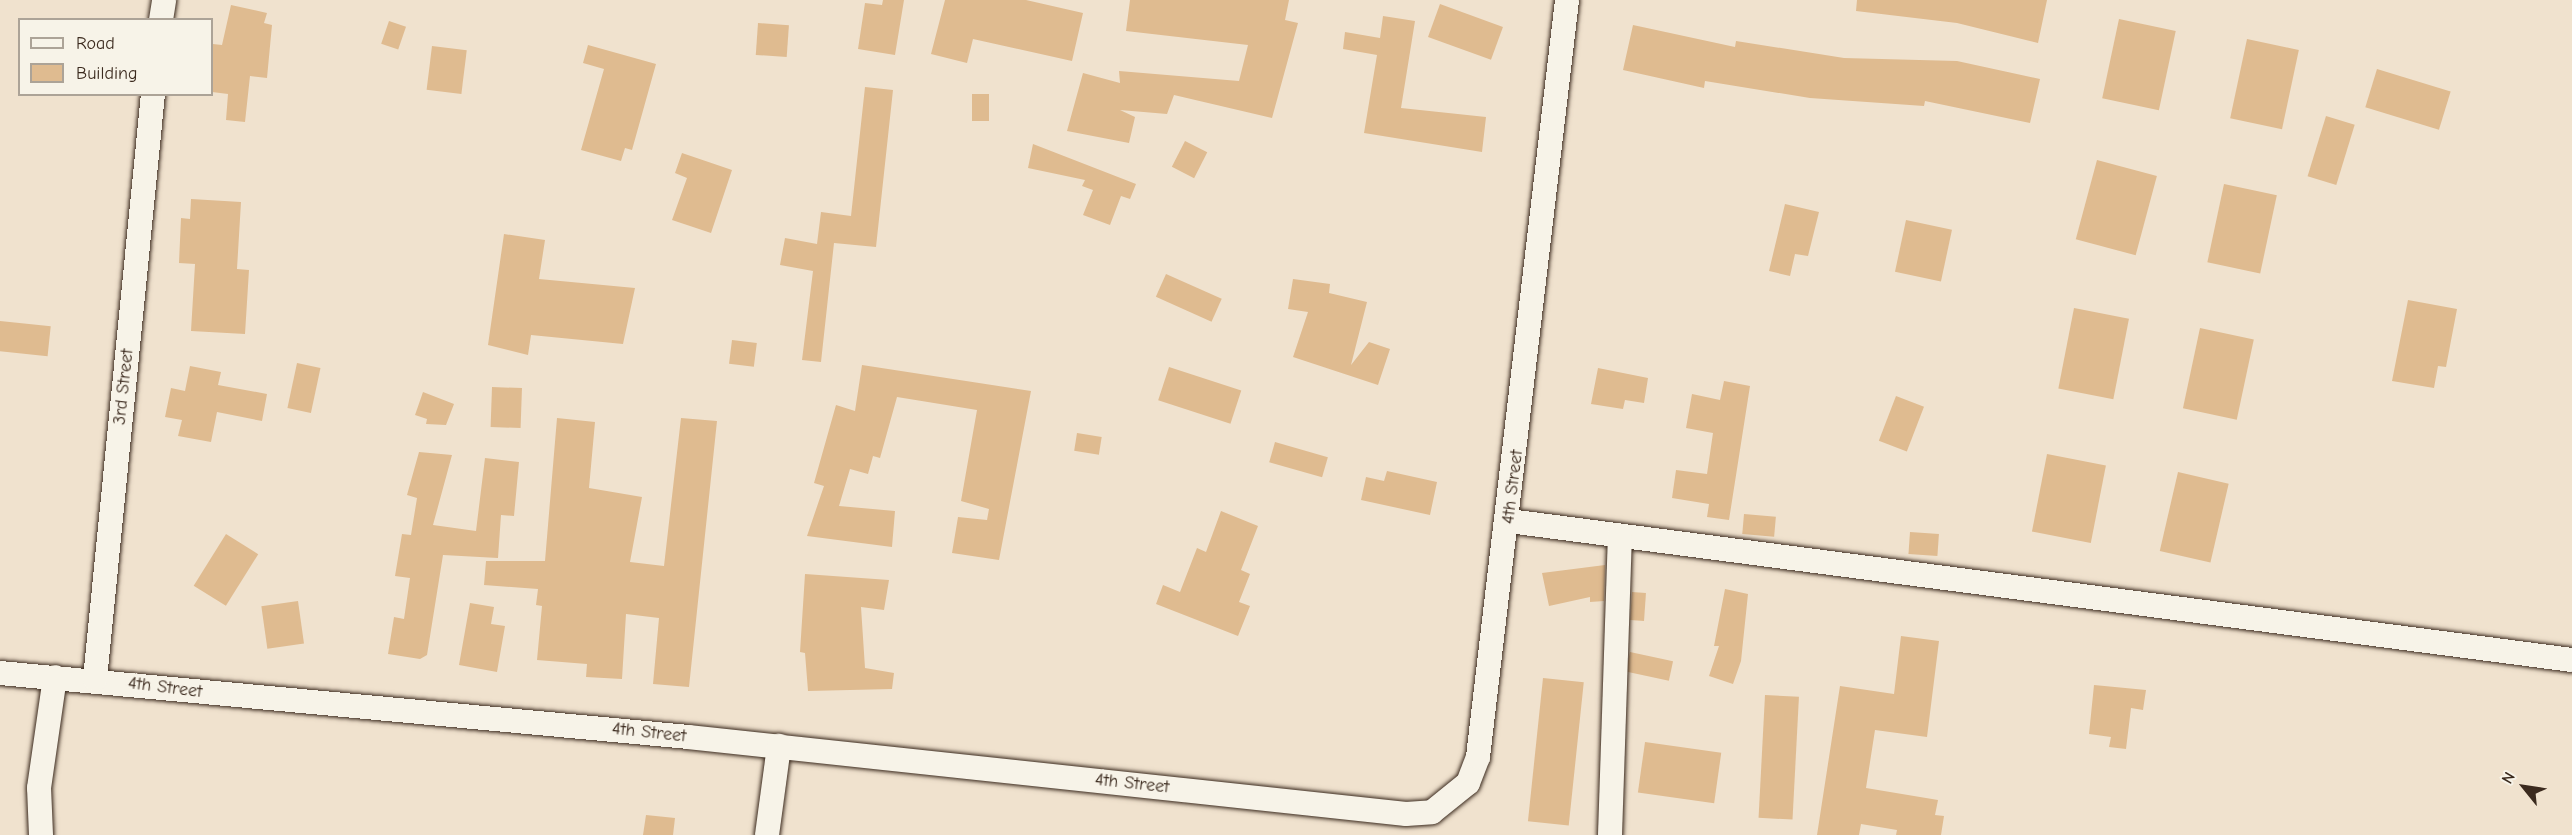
<!DOCTYPE html>
<style>
body{margin:0}
#map{position:relative;width:2572px;height:835px;overflow:hidden;background:#f0e2ce;font-family:"Comic Neue",sans-serif}
div>[style]{position:absolute}
.building>*{inset:0;background:#dfbb90;transform-origin:0 0}
.roads{filter:drop-shadow(0 0 2px #3b2a1e) drop-shadow(0 0 2px #3b2a1e)}
.minor>*{height:24px;margin:-12px;padding:0 12px;transform-origin:12px;border-radius:12px;background:#f7f3e8}
span{translate:-50% -50%;white-space:nowrap;text-align:center;line-height:1.15;-webkit-text-stroke:5px #f7f3e8;paint-order:stroke}
.street-label{font-size:18px;color:#3b2a1e}
.legend{position:absolute;left:18px;top:18px;width:195px;height:78px;box-sizing:border-box;background:#f7f3e8;border:2px solid #aca397;margin:0;padding:8px 10px;list-style:none;font-size:18px;color:#3b2a1e}
.legend li{display:flex;align-items:center;gap:12px;height:30px}
.legend b{width:30px;border:2px solid #aca397}
.north{position:absolute;left:2494px;top:757px;width:60px;height:60px;-webkit-text-stroke:4px #f7f3e8;paint-order:stroke;rotate:300deg;font-size:16px;font-weight:700;line-height:24px;text-align:center;color:#3b2a1e}
.north::after{content:'';display:block;margin:auto;width:21px;height:27px;background:#3b2a1e;clip-path:polygon(50% 0,100% 100%,50% 72%,0 100%)}
</style>
<div id="map">
<div class="building">
<i style="clip-path:polygon(883px 0,904px 0,895px 55px,858px 49px,865px 3px,882px 5px)"></i>
<i style="clip-path:polygon(945px 0,1026px 0,1083px 13px,1072px 61px,973px 39px,967px 63px,931px 54px)"></i>
<i style="clip-path:polygon(1130px 0,1289px 0,1285px 20px,1298px 23px,1272px 118px,1174px 95px,1167px 114px,1120px 110px,1135px 117px,1129px 143px,1067px 131px,1083px 73px,1120px 83px,1119px 71px,1239px 81px,1248px 45px,1126px 31px)"></i>
<i style="clip-path:polygon(1857px 0,2047px 0,2038px 43px,1957px 23px,1856px 11px)"></i>
<i style="left:1440px;top:4px;width:67px;height:35px;rotate:20deg"></i>
<i style="clip-path:polygon(231px 5px,267px 13px,264px 23px,272px 25px,267px 78px,250px 76px,245px 122px,226px 120px,228px 94px,212px 92px,213px 44px,222px 45px)"></i>
<i style="clip-path:polygon(1383px 16px,1415px 21px,1401px 108px,1486px 117px,1482px 152px,1364px 133px,1377px 55px,1343px 49px,1345px 32px,1380px 38px)"></i>
<i style="left:2119px;top:19px;width:58px;height:81px;rotate:12deg"></i>
<i style="left:389px;top:21px;width:18px;height:24px;rotate:19deg"></i>
<i style="left:758px;top:23px;width:31px;height:32px;rotate:4deg"></i>
<i style="clip-path:polygon(1633px 25px,1735px 47px,1736px 41px,1844px 58px,1957px 61px,2040px 79px,2030px 123px,1925px 101px,1924px 106px,1810px 98px,1705px 81px,1704px 88px,1623px 70px)"></i>
<i style="left:2247px;top:39px;width:53px;height:81px;rotate:12deg"></i>
<i style="clip-path:polygon(588px 45px,656px 64px,632px 150px,625px 148px,621px 161px,581px 150px,604px 69px,583px 63px)"></i>
<i style="left:432px;top:46px;width:35px;height:44px;rotate:7deg"></i>
<i style="left:2377px;top:69px;width:77px;height:40px;rotate:17deg"></i>
<i style="clip-path:polygon(865px 87px,893px 90px,876px 247px,834px 243px,821px 362px,802px 360px,813px 271px,780px 265px,785px 238px,817px 244px,821px 212px,851px 216px)"></i>
<i style="left:972px;top:94px;width:17px;height:27px"></i>
<i style="left:2326px;top:116px;width:30px;height:63px;rotate:17deg"></i>
<i style="left:1185px;top:141px;width:25px;height:29px;rotate:27deg"></i>
<i style="clip-path:polygon(1033px 144px,1136px 184px,1130px 199px,1121px 196px,1110px 225px,1083px 215px,1093px 190px,1082px 186px,1085px 180px,1028px 168px)"></i>
<i style="clip-path:polygon(682px 153px,732px 170px,711px 233px,672px 220px,687px 178px,675px 173px)"></i>
<i style="left:2097px;top:160px;width:62px;height:82px;rotate:15deg"></i>
<i style="left:2224px;top:184px;width:54px;height:80px;rotate:12deg"></i>
<i style="clip-path:polygon(191px 199px,241px 202px,237px 269px,249px 270px,245px 334px,191px 331px,195px 264px,179px 263px,181px 218px,190px 219px)"></i>
<i style="clip-path:polygon(1785px 204px,1819px 212px,1808px 256px,1795px 254px,1790px 276px,1769px 271px)"></i>
<i style="left:1906px;top:220px;width:47px;height:53px;rotate:12deg"></i>
<i style="clip-path:polygon(504px 234px,545px 240px,539px 279px,635px 288px,623px 344px,531px 335px,528px 355px,488px 345px)"></i>
<i style="left:1166px;top:274px;width:61px;height:25px;rotate:24deg"></i>
<i style="clip-path:polygon(1293px 279px,1330px 284px,1329px 293px,1367px 302px,1351px 365px,1369px 342px,1390px 349px,1378px 385px,1293px 357px,1308px 312px,1288px 309px)"></i>
<i style="clip-path:polygon(2408px 300px,2457px 309px,2446px 367px,2438px 366px,2434px 388px,2392px 381px)"></i>
<i style="left:2074px;top:308px;width:56px;height:82px;rotate:11deg"></i>
<i style="left:0;top:321px;width:51px;height:30px;rotate:6deg"></i>
<i style="left:2200px;top:328px;width:55px;height:82px;rotate:12deg"></i>
<i style="left:732px;top:340px;width:25px;height:24px;rotate:7deg"></i>
<i style="left:297px;top:363px;width:24px;height:46px;rotate:12deg"></i>
<i style="clip-path:polygon(862px 365px,1031px 391px,999px 560px,952px 553px,958px 517px,987px 520px,989px 509px,961px 501px,977px 410px,897px 397px,880px 458px,873px 456px,868px 474px,850px 469px,839px 506px,895px 511px,892px 547px,807px 536px,824px 486px,814px 483px,836px 405px,855px 411px)"></i>
<i style="clip-path:polygon(190px 366px,221px 372px,218px 385px,267px 394px,262px 421px,217px 412px,211px 442px,178px 436px,182px 420px,165px 417px,171px 388px,185px 391px)"></i>
<i style="left:1169px;top:367px;width:76px;height:35px;rotate:18deg"></i>
<i style="clip-path:polygon(1598px 368px,1648px 378px,1644px 403px,1625px 400px,1623px 409px,1591px 404px)"></i>
<i style="clip-path:polygon(1724px 381px,1750px 386px,1729px 520px,1707px 517px,1709px 504px,1672px 498px,1676px 470px,1707px 474px,1713px 433px,1686px 428px,1692px 394px,1720px 400px)"></i>
<i style="left:492px;top:387px;width:30px;height:40px;rotate:2deg"></i>
<i style="clip-path:polygon(423px 392px,454px 404px,446px 425px,426px 424px,427px 419px,415px 415px)"></i>
<i style="left:1896px;top:396px;width:30px;height:48px;rotate:21deg"></i>
<i style="clip-path:polygon(557px 418px,595px 422px,589px 488px,642px 497px,630px 562px,664px 566px,681px 418px,717px 421px,689px 687px,653px 684px,659px 618px,626px 614px,622px 679px,586px 677px,587px 664px,537px 660px,542px 606px,536px 605px,538px 589px,484px 585px,486px 561px,545px 561px)"></i>
<i style="left:1077px;top:433px;width:25px;height:18px;rotate:9deg"></i>
<i style="left:1275px;top:442px;width:55px;height:21px;rotate:16deg"></i>
<i style="clip-path:polygon(419px 452px,452px 455px,433px 525px,476px 531px,485px 458px,519px 462px,514px 516px,501px 515px,498px 558px,443px 555px,427px 655px,420px 659px,388px 654px,394px 617px,404px 619px,410px 578px,395px 576px,402px 534px,411px 535px,417px 498px,407px 495px)"></i>
<i style="left:2047px;top:454px;width:60px;height:79px;rotate:11deg"></i>
<i style="clip-path:polygon(1387px 471px,1437px 482px,1430px 515px,1361px 500px,1366px 477px,1384px 481px)"></i>
<i style="left:2178px;top:472px;width:52px;height:81px;rotate:13deg"></i>
<i style="clip-path:polygon(1221px 511px,1258px 526px,1241px 570px,1250px 574px,1239px 602px,1250px 606px,1238px 636px,1156px 604px,1163px 585px,1180px 592px,1197px 548px,1206px 552px)"></i>
<i style="left:1744px;top:514px;width:32px;height:20px;rotate:5deg"></i>
<i style="left:1910px;top:532px;width:29px;height:22px;rotate:4deg"></i>
<i style="left:226px;top:534px;width:38px;height:61px;rotate:32deg"></i>
<i style="clip-path:polygon(1605px 565px,1604px 601px,1590px 602px,1590px 597px,1549px 606px,1542px 573px)"></i>
<i style="clip-path:polygon(805px 574px,889px 580px,884px 610px,861px 607px,865px 668px,894px 673px,892px 689px,808px 691px,805px 653px,800px 652px)"></i>
<i style="clip-path:polygon(1725px 589px,1748px 594px,1741px 661px,1733px 684px,1709px 676px,1719px 646px,1714px 646px)"></i>
<i style="left:1632px;top:592px;width:14px;height:28px;rotate:4deg"></i>
<i style="left:298px;top:601px;width:43px;height:37px;rotate:82deg"></i>
<i style="clip-path:polygon(470px 603px,494px 607px,491px 624px,505px 626px,497px 672px,459px 665px)"></i>
<i style="clip-path:polygon(1901px 636px,1939px 641px,1927px 737px,1875px 730px,1866px 788px,1938px 800px,1935px 815px,1944px 816px,1941px 835px,1896px 835px,1897px 830px,1861px 824px,1859px 835px,1817px 835px,1840px 686px,1894px 694px)"></i>
<i style="left:1630px;top:652px;width:44px;height:20px;rotate:12deg"></i>
<i style="left:1543px;top:678px;width:41px;height:144px;rotate:6deg"></i>
<i style="clip-path:polygon(2094px 685px,2146px 690px,2143px 710px,2131px 708px,2126px 749px,2109px 747px,2111px 737px,2089px 734px)"></i>
<i style="left:1765px;top:695px;width:34px;height:123px;rotate:3deg"></i>
<i style="left:1645px;top:742px;width:77px;height:51px;rotate:8deg"></i>
<i style="clip-path:polygon(646px 815px,675px 818px,673px 835px,643px 835px)"></i>
</div>
<div class="roads">
<div class="minor">
<i style="left:161px;top:20px;width:20px;rotate:-81deg"></i>
<i style="left:1509px;top:521px;width:1072px;rotate:7.45deg"></i>
<i style="left:0;top:673px;width:691px;rotate:5.31deg"></i>
<i style="left:688px;top:737px;width:722px;rotate:6.12deg"></i>
<i style="left:1406px;top:814px;width:26px;rotate:-4deg"></i>
<i style="left:1432px;top:812px;width:46px;rotate:-38.9deg"></i>
<i style="left:1468px;top:783px;width:28px;rotate:-69deg"></i>
<i style="left:1478px;top:757px;width:762px;rotate:-83.29deg"></i>
<i style="left:95px;top:679px;width:588px;rotate:-84.34deg"></i>
<i style="left:41px;top:835px;width:47px;rotate:-92.4deg"></i>
<i style="left:39px;top:788px;width:112px;rotate:-81.8deg"></i>
<i style="left:767px;top:835px;width:90px;rotate:-82.3deg"></i>
<i style="left:1610px;top:835px;width:299px;rotate:-88.1deg"></i>
</div>
</div>
<div class="street-label">
<span style="left:124px;top:387px;rotate:-84deg">3rd Street</span>
<span style="left:1513px;top:487px;rotate:-83deg">4th Street</span>
<span style="left:165px;top:688px;rotate:7deg">4th Street</span>
<span style="left:649px;top:733px;rotate:6deg">4th Street</span>
<span style="left:1132px;top:784px;rotate:6deg">4th Street</span>
</div>
<ul class="legend">
<li><b style="height:8px;background:#f7f3e8"></b>Road</li>
<li><b style="height:16px;background:#dfbb90"></b>Building</li>
</ul>
<div class="north">N</div>
</div>
